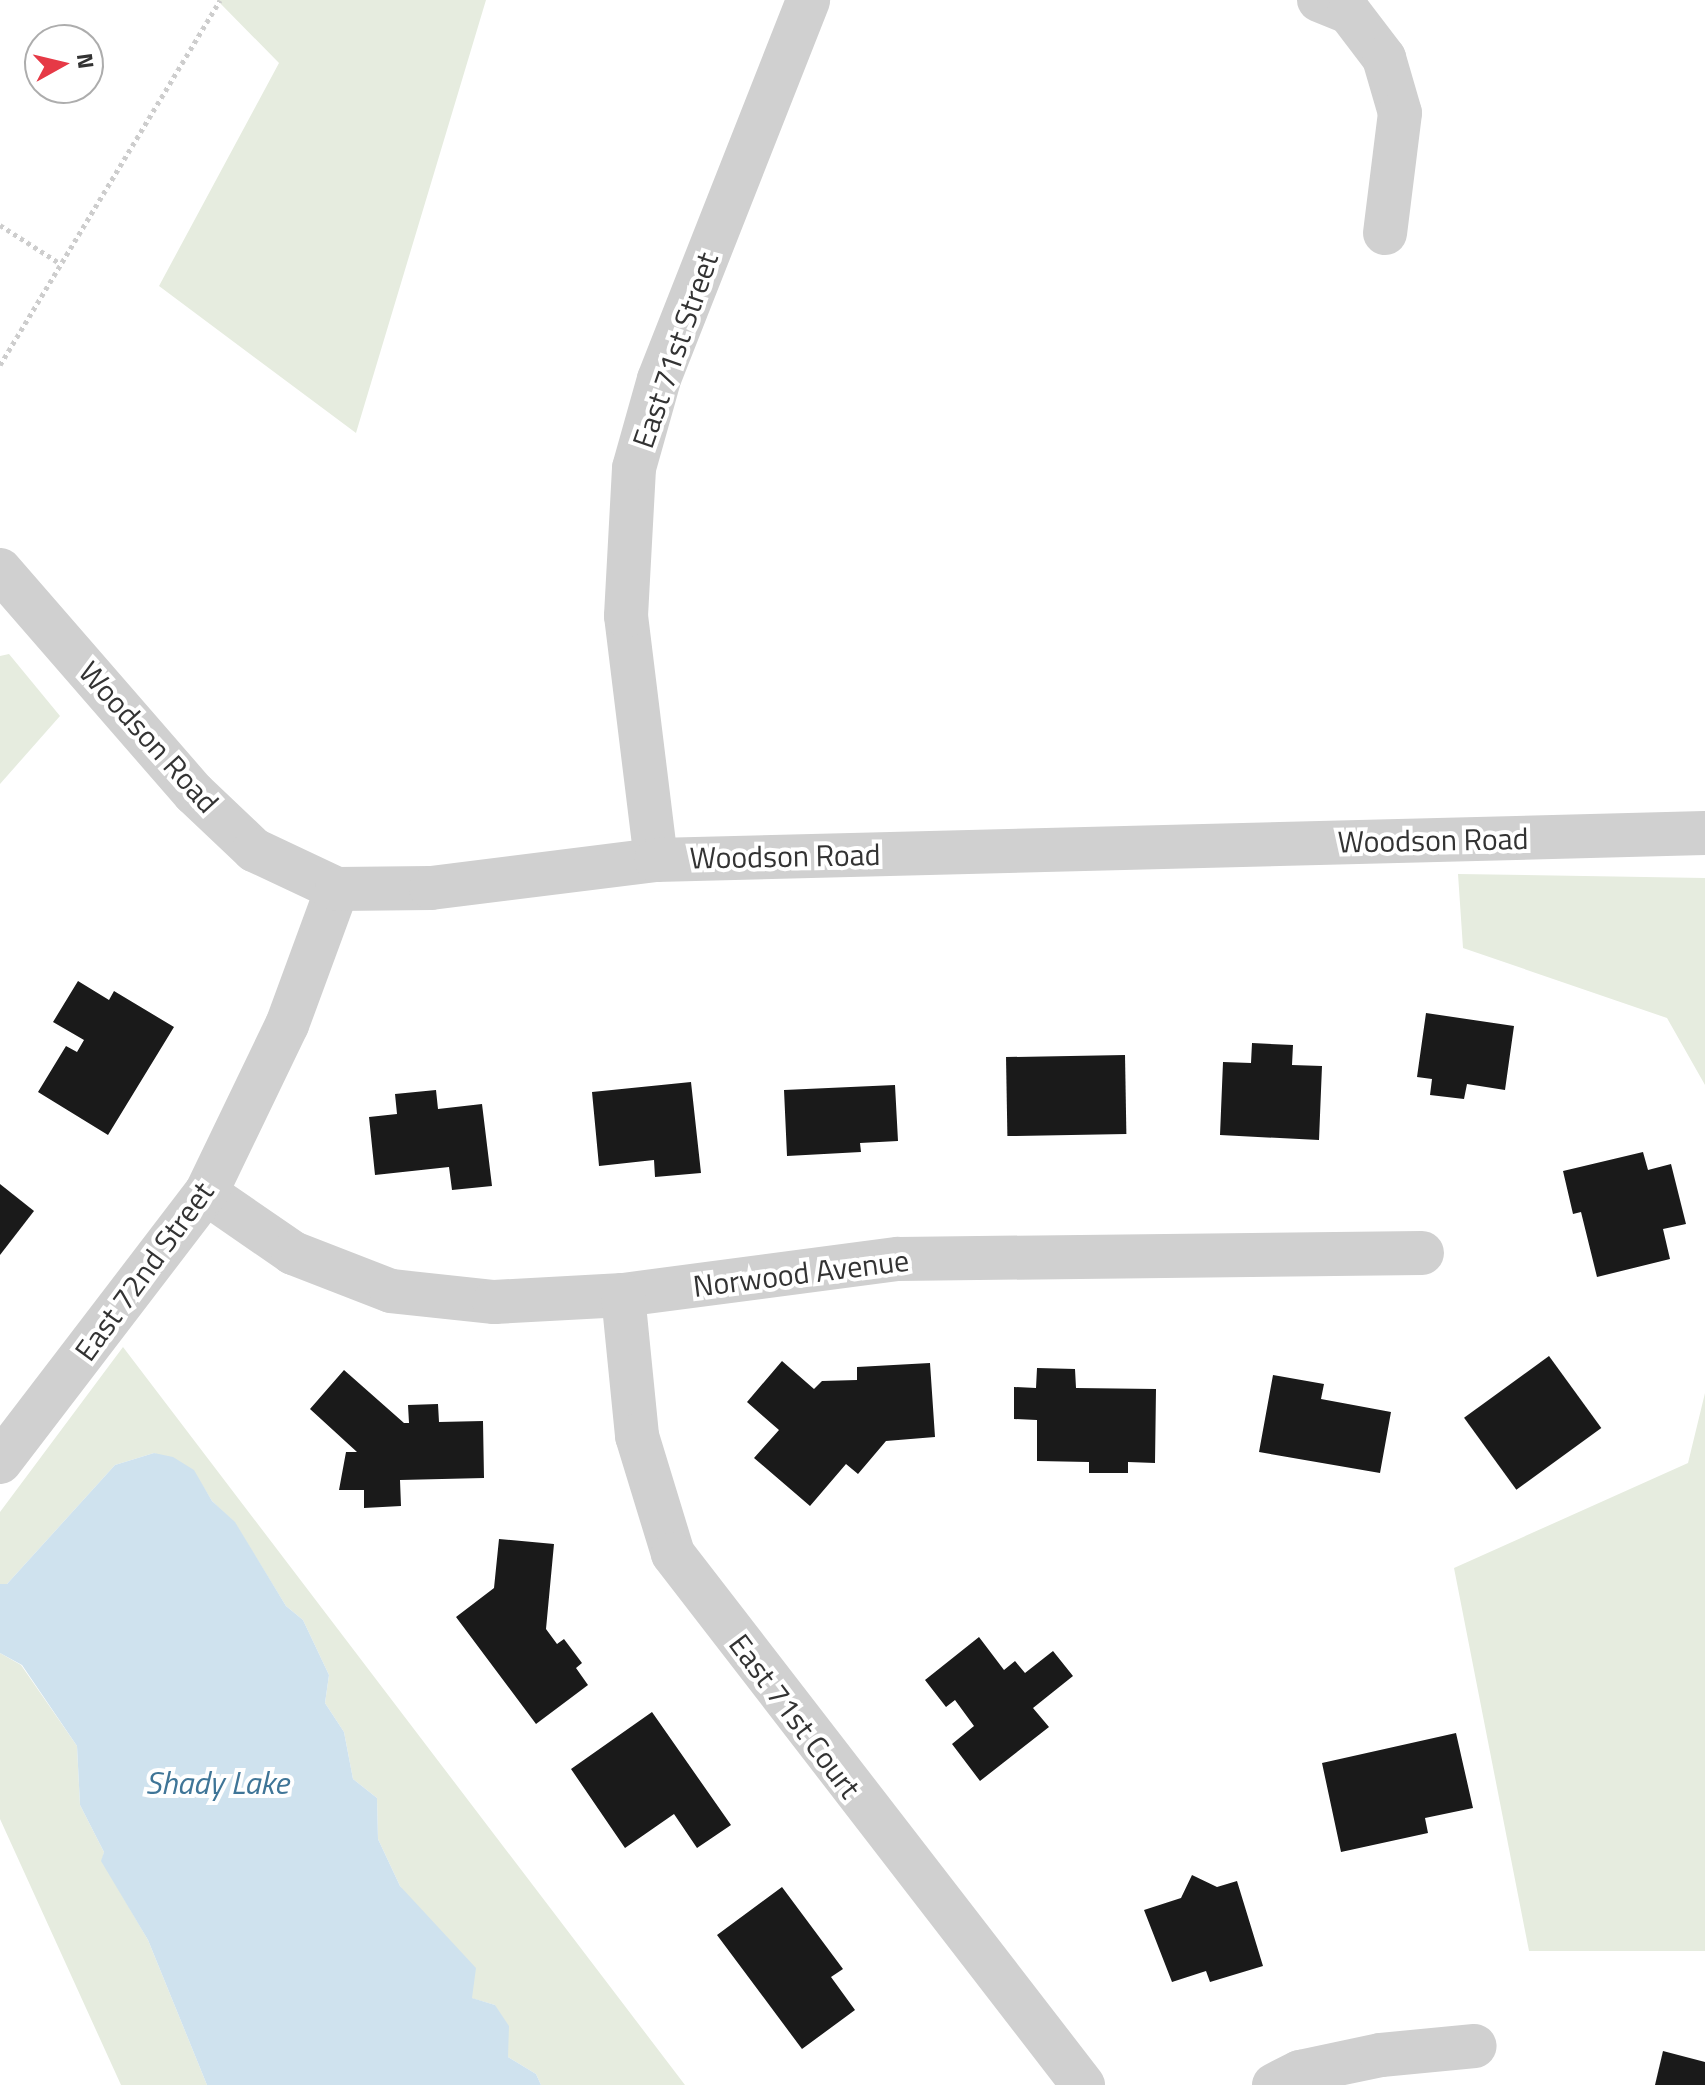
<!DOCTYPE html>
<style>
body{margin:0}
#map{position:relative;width:1705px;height:2085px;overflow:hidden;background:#fff;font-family:"Titillium Web",sans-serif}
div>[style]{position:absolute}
.green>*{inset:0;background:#e6ecdf}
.water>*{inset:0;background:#cfe2ee}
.building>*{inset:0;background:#1a1a1a;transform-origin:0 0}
.path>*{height:5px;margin-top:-2.5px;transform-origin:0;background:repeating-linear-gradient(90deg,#cdcdcd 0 4px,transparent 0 8px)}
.minor>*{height:44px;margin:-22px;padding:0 22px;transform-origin:22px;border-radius:22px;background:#d0d0d0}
.tertiary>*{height:44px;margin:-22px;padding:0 22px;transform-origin:22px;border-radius:22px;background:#d0d0d0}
span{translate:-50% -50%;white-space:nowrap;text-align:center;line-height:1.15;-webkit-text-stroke:8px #fff;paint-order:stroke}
.street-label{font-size:30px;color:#333}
.water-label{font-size:32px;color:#3f7597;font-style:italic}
.north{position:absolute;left:24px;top:24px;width:80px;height:80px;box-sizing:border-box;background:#fff;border:2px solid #adadad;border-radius:50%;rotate:82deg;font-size:22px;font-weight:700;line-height:32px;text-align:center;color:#333}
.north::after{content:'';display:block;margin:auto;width:28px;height:36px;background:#e63946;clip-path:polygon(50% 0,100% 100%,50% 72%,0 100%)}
</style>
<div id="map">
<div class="green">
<i style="clip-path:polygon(217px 0,486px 0,356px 433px,159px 286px,279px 63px)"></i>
<i style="clip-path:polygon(9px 654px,60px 716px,0 784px,0 656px)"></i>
<i style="clip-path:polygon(1458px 874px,1705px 878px,1705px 1085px,1667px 1018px,1463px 948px)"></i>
<i style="clip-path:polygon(123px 1347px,685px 2085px,541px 2085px,536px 2074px,508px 2057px,495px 2005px,471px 1998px,471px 1979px,400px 1886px,378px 1839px,377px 1798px,353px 1779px,344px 1732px,325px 1703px,329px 1675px,303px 1620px,286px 1606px,235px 1523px,212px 1501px,193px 1470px,154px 1453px,115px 1465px,7px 1584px,0 1584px,0 1512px)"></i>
<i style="clip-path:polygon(1705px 1393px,1705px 1951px,1529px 1951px,1454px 1568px,1688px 1463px)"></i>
<i style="clip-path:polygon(0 1653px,21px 1665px,77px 1746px,80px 1805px,104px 1852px,102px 1861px,148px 1940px,207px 2085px,121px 2085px,0 1819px)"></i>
</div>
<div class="water">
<i style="clip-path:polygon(154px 1453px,173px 1457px,194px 1470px,212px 1501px,235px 1522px,286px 1606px,303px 1620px,329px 1675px,325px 1703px,344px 1732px,353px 1779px,377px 1798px,378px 1839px,400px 1886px,476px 1968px,472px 1998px,495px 2005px,509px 2026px,508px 2057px,536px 2074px,541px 2085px,207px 2085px,148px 1940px,101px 1861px,104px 1852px,80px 1805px,77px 1746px,22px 1665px,0 1653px,0 1584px,7px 1584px,115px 1465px)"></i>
</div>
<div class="building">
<i style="clip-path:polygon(78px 981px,109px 1000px,114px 991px,174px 1027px,108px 1135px,38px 1092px,66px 1046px,77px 1052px,84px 1040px,53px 1022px)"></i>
<i style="clip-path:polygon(1426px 1013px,1514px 1026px,1505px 1090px,1467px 1084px,1464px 1099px,1430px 1095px,1432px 1079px,1417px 1077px)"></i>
<i style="clip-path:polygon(1252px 1043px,1293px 1045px,1292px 1065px,1322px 1066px,1319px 1140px,1220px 1135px,1223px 1062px,1251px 1063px)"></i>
<i style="left:1125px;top:1055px;width:79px;height:119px;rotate:89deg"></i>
<i style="clip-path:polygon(691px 1082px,701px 1173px,655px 1177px,654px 1160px,599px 1166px,592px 1092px)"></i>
<i style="clip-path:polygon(895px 1085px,898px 1141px,860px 1143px,861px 1152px,787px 1156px,784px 1090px)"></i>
<i style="clip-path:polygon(436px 1090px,438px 1109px,482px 1104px,492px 1186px,452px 1190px,449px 1167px,375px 1175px,369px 1117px,397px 1114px,395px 1094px)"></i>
<i style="clip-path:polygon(1643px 1152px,1648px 1170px,1671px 1164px,1686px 1224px,1663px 1229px,1670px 1259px,1597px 1277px,1581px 1212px,1573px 1214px,1563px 1171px)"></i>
<i style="clip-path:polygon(0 1184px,34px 1211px,0 1255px)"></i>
<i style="left:1549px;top:1356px;width:89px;height:105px;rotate:54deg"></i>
<i style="clip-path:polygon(782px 1361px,814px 1389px,822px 1381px,857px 1380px,857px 1367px,930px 1363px,935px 1437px,886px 1441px,858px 1474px,846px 1464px,810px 1506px,754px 1458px,779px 1430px,747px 1402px)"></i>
<i style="clip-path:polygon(1037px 1368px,1075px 1369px,1076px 1388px,1156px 1389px,1155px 1463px,1128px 1462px,1128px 1473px,1089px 1473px,1089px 1462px,1037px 1461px,1037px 1420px,1014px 1419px,1014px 1387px,1036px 1388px)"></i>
<i style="clip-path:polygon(344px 1370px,404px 1423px,409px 1423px,408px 1405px,438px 1404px,439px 1422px,483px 1421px,484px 1478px,400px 1480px,401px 1506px,364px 1508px,364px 1490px,339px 1490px,346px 1452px,357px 1452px,310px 1409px)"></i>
<i style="clip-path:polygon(1273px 1375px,1324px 1384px,1321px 1399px,1391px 1412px,1380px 1473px,1259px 1452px)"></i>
<i style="clip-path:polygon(499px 1539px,554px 1544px,546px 1629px,557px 1644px,564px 1639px,582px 1663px,576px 1668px,588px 1685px,536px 1724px,456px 1617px,494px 1588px)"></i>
<i style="clip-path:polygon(979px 1637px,1004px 1670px,1015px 1661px,1025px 1673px,1053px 1651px,1073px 1676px,1033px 1708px,1049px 1727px,980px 1781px,952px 1744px,974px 1726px,955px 1700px,946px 1707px,925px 1680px)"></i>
<i style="clip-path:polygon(652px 1712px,731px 1825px,697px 1848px,674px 1814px,625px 1848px,571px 1769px)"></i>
<i style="clip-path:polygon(1456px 1733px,1473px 1808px,1425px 1818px,1428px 1833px,1341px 1852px,1322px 1763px)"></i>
<i style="clip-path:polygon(1192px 1875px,1217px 1887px,1237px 1881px,1263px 1966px,1210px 1982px,1206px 1971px,1172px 1982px,1144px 1910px,1181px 1898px)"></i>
<i style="clip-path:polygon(782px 1887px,843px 1969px,831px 1977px,855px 2010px,802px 2049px,717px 1935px)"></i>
<i style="clip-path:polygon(1663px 2051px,1705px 2062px,1705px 2085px,1655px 2085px)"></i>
</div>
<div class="path">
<i style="left:0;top:225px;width:72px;rotate:32.6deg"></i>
<i style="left:0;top:365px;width:426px;rotate:-58.9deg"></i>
</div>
<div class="minor">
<i style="left:1319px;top:0;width:32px;rotate:22deg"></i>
<i style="left:1349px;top:12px;width:58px;rotate:52.7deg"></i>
<i style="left:1384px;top:58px;width:57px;rotate:73.8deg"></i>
<i style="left:1400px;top:113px;width:121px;rotate:97.1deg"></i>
<i style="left:656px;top:860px;width:246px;rotate:-97deg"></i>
<i style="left:626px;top:616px;width:148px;rotate:-86.9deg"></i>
<i style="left:634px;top:468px;width:92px;rotate:-74.3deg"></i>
<i style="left:659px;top:379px;width:407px;rotate:-68.5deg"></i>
<i style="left:206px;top:1193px;width:106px;rotate:34.6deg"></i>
<i style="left:293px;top:1253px;width:105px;rotate:21.2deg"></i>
<i style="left:391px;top:1291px;width:104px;rotate:6.1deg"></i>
<i style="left:494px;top:1302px;width:129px;rotate:-3.1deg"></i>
<i style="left:623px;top:1295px;width:277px;rotate:-7.5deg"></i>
<i style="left:898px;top:1259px;width:524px;rotate:-0.66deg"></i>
<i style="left:623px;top:1295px;width:142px;rotate:84.3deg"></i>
<i style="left:637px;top:1436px;width:123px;rotate:73deg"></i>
<i style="left:673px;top:1554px;width:671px;rotate:52.33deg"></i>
<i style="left:0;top:1462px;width:339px;rotate:-52.6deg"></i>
<i style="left:206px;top:1193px;width:187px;rotate:-64.3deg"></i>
<i style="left:287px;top:1025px;width:145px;rotate:-69.8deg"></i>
<i style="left:1274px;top:2085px;width:29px;rotate:-27deg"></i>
<i style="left:1300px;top:2072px;width:83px;rotate:-11.9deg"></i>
<i style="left:1381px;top:2055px;width:94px;rotate:-5.5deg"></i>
</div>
<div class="tertiary">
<i style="left:0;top:570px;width:296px;rotate:49deg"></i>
<i style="left:194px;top:793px;width:83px;rotate:43.5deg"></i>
<i style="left:254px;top:850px;width:92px;rotate:25.2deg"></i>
<i style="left:337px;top:889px;width:94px;rotate:-0.6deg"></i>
<i style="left:431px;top:888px;width:227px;rotate:-7.1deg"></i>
<i style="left:656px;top:860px;width:1049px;rotate:-1.47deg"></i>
</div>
<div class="street-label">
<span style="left:675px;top:350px;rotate:-71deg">East 71st Street</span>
<span style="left:149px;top:737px;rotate:48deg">Woodson Road</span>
<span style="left:1433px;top:840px;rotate:-1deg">Woodson Road</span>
<span style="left:785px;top:856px;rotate:-1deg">Woodson Road</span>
<span style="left:144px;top:1271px;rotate:-54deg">East 72nd Street</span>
<span style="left:801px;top:1273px;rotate:-7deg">Norwood Avenue</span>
<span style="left:795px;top:1716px;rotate:53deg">East 71st Court</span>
</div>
<div class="water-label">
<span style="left:217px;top:1782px">Shady Lake</span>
</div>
<div class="north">N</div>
</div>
